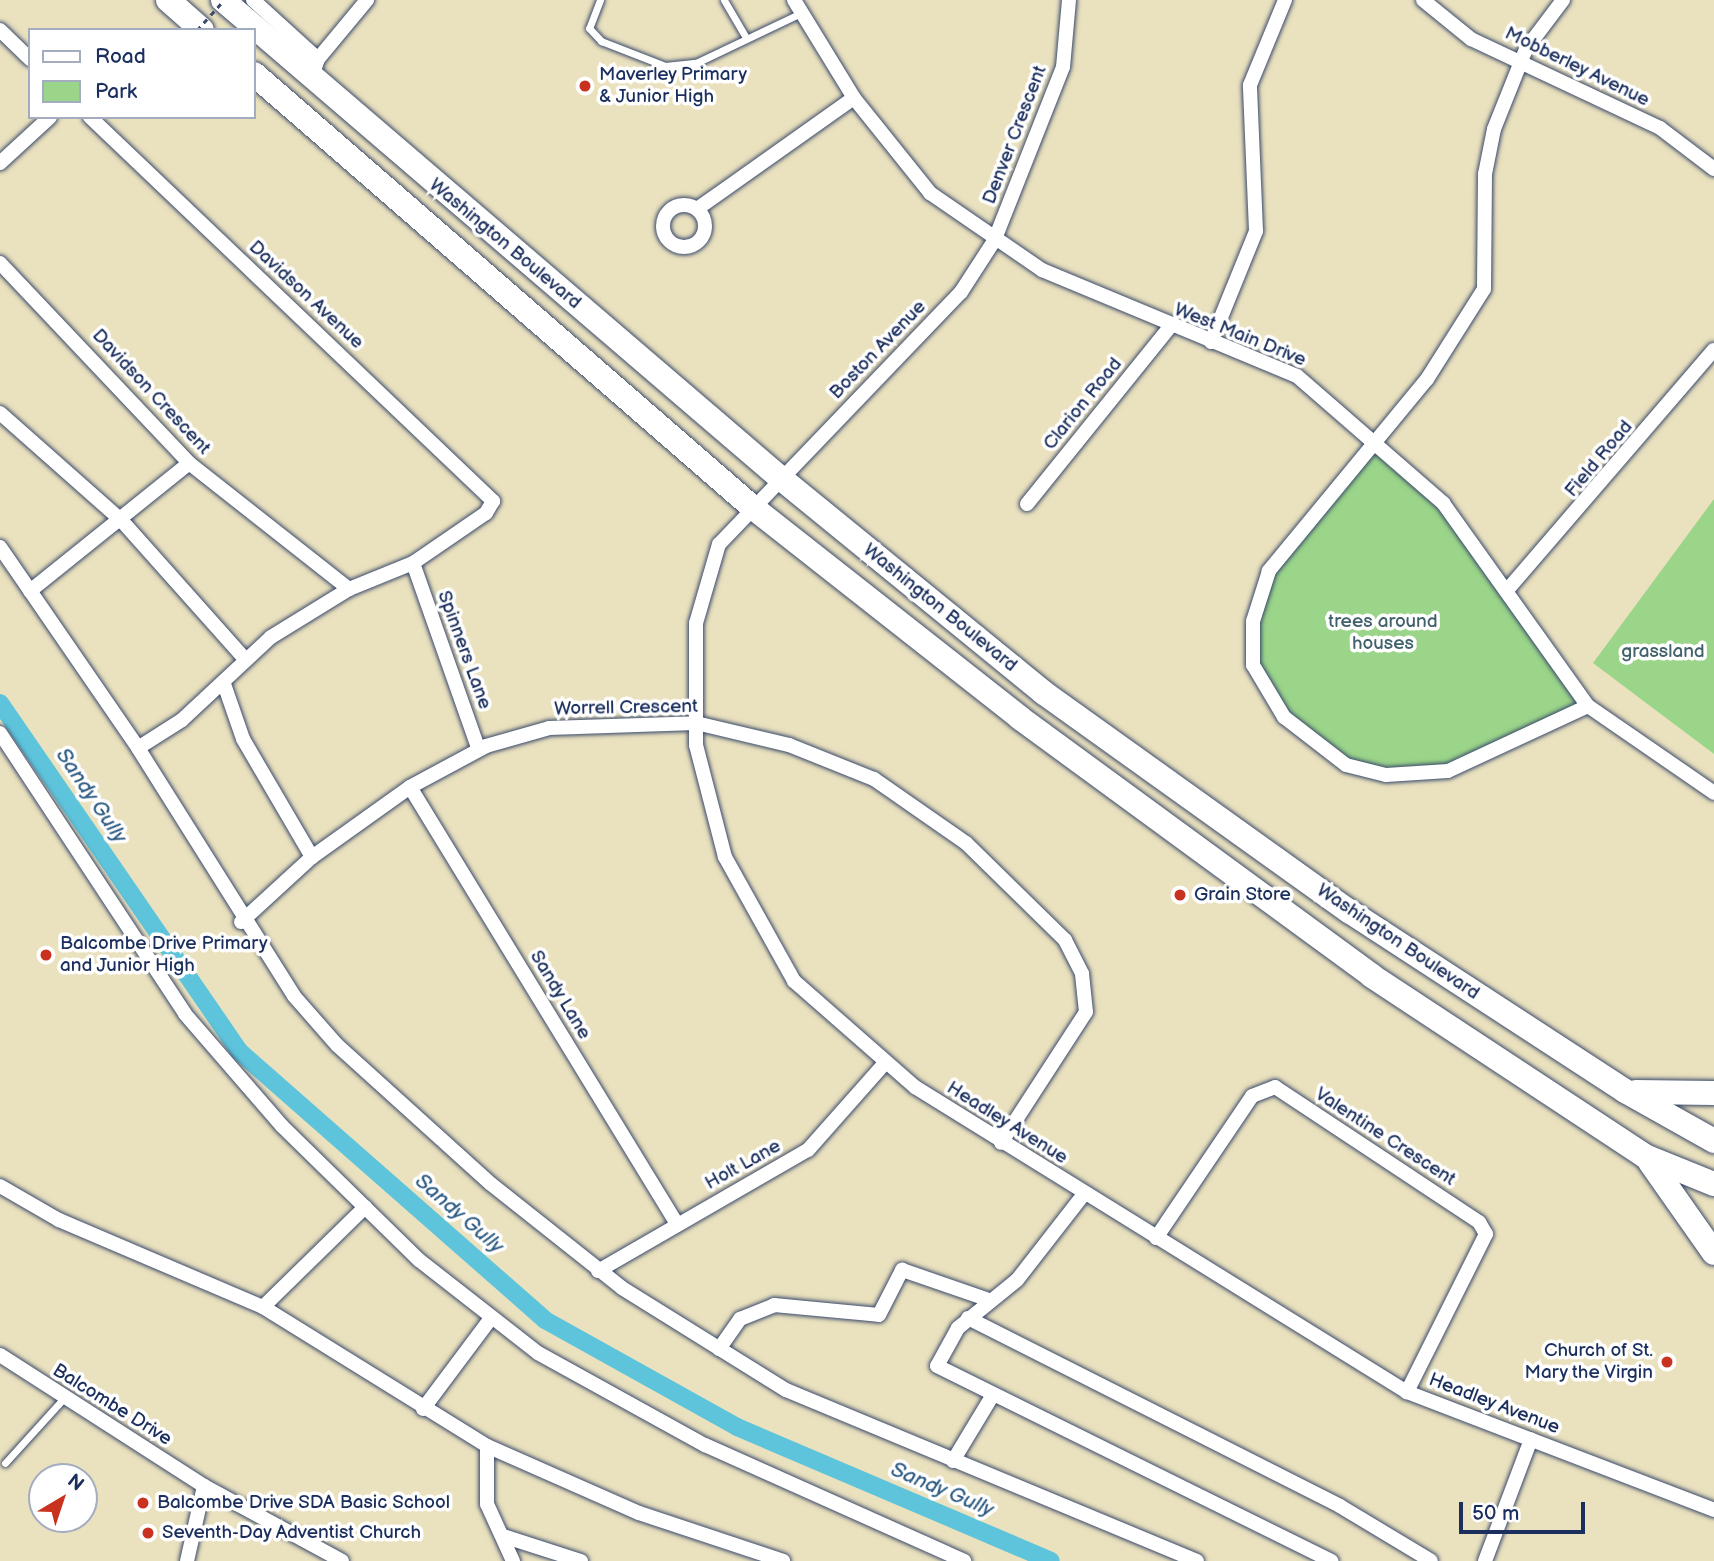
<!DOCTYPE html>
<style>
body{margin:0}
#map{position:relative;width:1714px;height:1561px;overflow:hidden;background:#eae1be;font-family:"Balsamiq Sans",sans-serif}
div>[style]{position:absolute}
.green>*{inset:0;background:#9bd589}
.canal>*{height:18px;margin:-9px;padding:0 9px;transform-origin:9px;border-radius:9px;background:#5ec4db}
.roads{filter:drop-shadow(0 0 2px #3a4a6c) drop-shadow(0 0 2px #3a4a6c)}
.lane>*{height:7px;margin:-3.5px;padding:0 3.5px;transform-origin:3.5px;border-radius:3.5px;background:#fff}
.street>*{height:14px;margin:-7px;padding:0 7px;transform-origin:7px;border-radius:7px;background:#fff}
.street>.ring{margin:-7px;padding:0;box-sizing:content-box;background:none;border:14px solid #fff;border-radius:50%}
.highway>*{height:24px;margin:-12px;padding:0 12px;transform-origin:12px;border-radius:12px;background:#fff}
.path-bridge>*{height:2.5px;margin-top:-1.25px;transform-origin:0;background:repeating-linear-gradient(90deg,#3a4a6c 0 5px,transparent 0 10px)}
.dots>*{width:19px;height:19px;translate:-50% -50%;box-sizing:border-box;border:4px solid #fff;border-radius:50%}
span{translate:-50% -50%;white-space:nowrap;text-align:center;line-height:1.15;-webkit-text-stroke:7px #fff;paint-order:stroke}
.street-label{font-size:19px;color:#1b2f5e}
.poi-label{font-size:19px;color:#1b2f5e}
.left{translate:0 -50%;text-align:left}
.right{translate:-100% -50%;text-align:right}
.park-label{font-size:19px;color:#41616b}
.water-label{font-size:21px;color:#2f5c84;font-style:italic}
.legend{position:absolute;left:28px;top:28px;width:228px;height:91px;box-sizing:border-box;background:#fff;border:2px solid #a4acbf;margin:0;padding:9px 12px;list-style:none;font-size:21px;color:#1b2f5e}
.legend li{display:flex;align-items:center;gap:14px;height:35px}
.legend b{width:35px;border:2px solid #a4acbf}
.north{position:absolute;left:28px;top:1463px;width:70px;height:70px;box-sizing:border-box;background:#fff;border:2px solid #a4acbf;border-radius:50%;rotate:39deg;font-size:19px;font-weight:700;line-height:28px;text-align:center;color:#1b2f5e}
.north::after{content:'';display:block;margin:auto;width:24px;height:32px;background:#c8321e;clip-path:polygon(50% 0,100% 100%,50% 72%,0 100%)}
.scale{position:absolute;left:1459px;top:1502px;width:126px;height:32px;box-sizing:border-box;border:4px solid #1b2f5e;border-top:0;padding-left:9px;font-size:21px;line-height:24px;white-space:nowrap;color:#1b2f5e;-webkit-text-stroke:5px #fff;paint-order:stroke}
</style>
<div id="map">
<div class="green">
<i style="clip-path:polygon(1377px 445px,1443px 503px,1588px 706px,1448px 771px,1386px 775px,1346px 765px,1284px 717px,1253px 665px,1253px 621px,1269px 571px)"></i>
<i style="clip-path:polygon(1714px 499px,1714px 754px,1593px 663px)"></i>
</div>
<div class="canal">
<i style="left:0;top:703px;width:422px;rotate:55.5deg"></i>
<i style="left:239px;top:1051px;width:407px;rotate:41.3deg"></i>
<i style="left:545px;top:1320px;width:220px;rotate:29.1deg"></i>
<i style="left:737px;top:1427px;width:341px;rotate:23.1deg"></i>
</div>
<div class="roads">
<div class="lane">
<i style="left:600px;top:0;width:30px;rotate:111deg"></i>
<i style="left:589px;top:28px;width:18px;rotate:47deg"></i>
<i style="left:601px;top:41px;width:69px;rotate:21.3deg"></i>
<i style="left:665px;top:66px;width:31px;rotate:-6deg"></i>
<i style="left:696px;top:63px;width:116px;rotate:-25.5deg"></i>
<i style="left:724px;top:0;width:42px;rotate:59.7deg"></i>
<i style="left:5px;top:1463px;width:88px;rotate:-47.8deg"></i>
</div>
<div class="street">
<i style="left:253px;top:0;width:88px;rotate:42.2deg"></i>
<i style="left:794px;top:0;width:115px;rotate:58.5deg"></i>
<i style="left:854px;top:98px;width:122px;rotate:51.3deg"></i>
<i style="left:930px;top:193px;width:136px;rotate:34.5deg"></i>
<i style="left:1042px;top:270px;width:276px;rotate:22.6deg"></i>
<i style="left:1297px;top:376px;width:194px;rotate:41deg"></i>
<i style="left:1443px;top:503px;width:249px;rotate:54.5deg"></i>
<i style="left:1588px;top:706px;width:153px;rotate:34.6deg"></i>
<i style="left:1069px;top:0;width:67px;rotate:95.1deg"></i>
<i style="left:1063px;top:67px;width:187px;rotate:111.6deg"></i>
<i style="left:994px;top:241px;width:61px;rotate:122.9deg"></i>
<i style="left:961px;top:292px;width:349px;rotate:133.8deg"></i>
<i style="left:719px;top:544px;width:82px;rotate:106.2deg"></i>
<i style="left:696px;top:623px;width:122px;rotate:90deg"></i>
<i style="left:696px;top:745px;width:116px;rotate:75.5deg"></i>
<i style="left:725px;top:857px;width:142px;rotate:60.9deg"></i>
<i style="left:794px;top:981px;width:161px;rotate:41.2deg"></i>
<i style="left:915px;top:1087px;width:579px;rotate:31.8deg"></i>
<i style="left:1407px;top:1392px;width:329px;rotate:21deg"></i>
<i style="left:1423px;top:0;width:62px;rotate:39.1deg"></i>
<i style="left:1471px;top:39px;width:209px;rotate:25.2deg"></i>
<i style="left:1660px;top:128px;width:68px;rotate:37.2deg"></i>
<i style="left:1563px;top:0;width:61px;rotate:127.1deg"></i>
<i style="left:1526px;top:49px;width:86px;rotate:111.8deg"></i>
<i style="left:1494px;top:129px;width:46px;rotate:101.3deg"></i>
<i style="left:1485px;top:174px;width:115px;rotate:90.5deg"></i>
<i style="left:1484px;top:289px;width:107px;rotate:122.3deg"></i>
<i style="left:1427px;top:379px;width:249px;rotate:129.5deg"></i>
<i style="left:1269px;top:571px;width:52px;rotate:107.7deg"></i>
<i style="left:1253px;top:621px;width:44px;rotate:90deg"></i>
<i style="left:1253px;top:665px;width:61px;rotate:59.2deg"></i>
<i style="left:1284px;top:717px;width:78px;rotate:37.7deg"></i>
<i style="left:1346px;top:765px;width:41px;rotate:14deg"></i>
<i style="left:1386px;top:775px;width:62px;rotate:-3.7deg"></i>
<i style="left:1448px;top:771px;width:154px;rotate:-24.9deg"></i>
<i style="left:0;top:30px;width:42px;rotate:44deg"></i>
<i style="left:311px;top:80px;width:22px;rotate:-72deg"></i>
<i style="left:318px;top:59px;width:77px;rotate:-50.3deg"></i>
<i style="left:90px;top:117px;width:557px;rotate:43.62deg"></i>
<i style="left:493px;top:501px;width:14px;rotate:120deg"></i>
<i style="left:486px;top:513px;width:88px;rotate:145.6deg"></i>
<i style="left:413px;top:563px;width:69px;rotate:157.9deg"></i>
<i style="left:349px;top:589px;width:92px;rotate:148.4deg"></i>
<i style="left:271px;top:637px;width:122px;rotate:137deg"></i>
<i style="left:182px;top:720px;width:52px;rotate:147.5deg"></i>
<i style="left:0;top:163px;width:68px;rotate:-42.6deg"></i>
<i class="ring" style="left:663px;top:205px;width:28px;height:28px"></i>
<i style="left:697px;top:209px;width:192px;rotate:-35.3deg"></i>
<i style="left:0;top:263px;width:275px;rotate:46.6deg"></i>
<i style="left:189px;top:463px;width:204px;rotate:38.2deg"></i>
<i style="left:1211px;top:342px;width:120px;rotate:-67.9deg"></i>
<i style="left:1256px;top:231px;width:146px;rotate:-92.4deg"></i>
<i style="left:1250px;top:85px;width:92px;rotate:-67.6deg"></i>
<i style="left:0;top:413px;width:163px;rotate:41.5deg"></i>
<i style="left:122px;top:521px;width:186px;rotate:48.3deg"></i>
<i style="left:1027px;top:504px;width:226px;rotate:-51.1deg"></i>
<i style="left:0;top:547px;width:244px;rotate:55.5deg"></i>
<i style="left:138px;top:748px;width:293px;rotate:57.8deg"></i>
<i style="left:294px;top:996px;width:65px;rotate:48.7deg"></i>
<i style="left:337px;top:1045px;width:207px;rotate:42.1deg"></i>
<i style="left:491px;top:1184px;width:167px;rotate:38.4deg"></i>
<i style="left:622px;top:1288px;width:193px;rotate:31.9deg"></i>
<i style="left:786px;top:1390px;width:445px;rotate:22.6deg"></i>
<i style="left:413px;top:563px;width:198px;rotate:70.6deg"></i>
<i style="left:1509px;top:588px;width:314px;rotate:-49.3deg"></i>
<i style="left:30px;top:591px;width:204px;rotate:-38.8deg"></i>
<i style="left:224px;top:684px;width:58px;rotate:70.9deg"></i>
<i style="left:243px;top:739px;width:137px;rotate:59.7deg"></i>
<i style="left:0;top:733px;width:336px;rotate:56.6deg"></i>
<i style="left:185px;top:1014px;width:148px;rotate:49.1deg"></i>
<i style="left:282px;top:1126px;width:192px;rotate:44.4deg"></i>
<i style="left:419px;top:1260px;width:151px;rotate:38deg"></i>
<i style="left:538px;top:1353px;width:191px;rotate:28.9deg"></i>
<i style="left:705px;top:1445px;width:284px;rotate:24.1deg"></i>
<i style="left:410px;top:787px;width:512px;rotate:58.58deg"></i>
<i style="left:241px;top:922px;width:96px;rotate:-42.5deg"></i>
<i style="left:312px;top:857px;width:120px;rotate:-35.5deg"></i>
<i style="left:410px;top:787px;width:86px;rotate:-28.3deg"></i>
<i style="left:486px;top:746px;width:66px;rotate:-15.9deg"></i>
<i style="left:549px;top:728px;width:147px;rotate:-1.9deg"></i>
<i style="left:696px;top:723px;width:96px;rotate:13.3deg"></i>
<i style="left:789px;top:745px;width:92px;rotate:21.8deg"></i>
<i style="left:874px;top:779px;width:112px;rotate:34.8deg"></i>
<i style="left:966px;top:843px;width:139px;rotate:44.4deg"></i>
<i style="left:1065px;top:940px;width:38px;rotate:63deg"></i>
<i style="left:1082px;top:974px;width:38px;rotate:84deg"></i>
<i style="left:1086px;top:1012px;width:156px;rotate:123deg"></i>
<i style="left:0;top:1186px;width:68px;rotate:30deg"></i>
<i style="left:59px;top:1220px;width:222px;rotate:23.1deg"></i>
<i style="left:263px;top:1307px;width:264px;rotate:31.8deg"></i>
<i style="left:487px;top:1446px;width:166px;rotate:23.8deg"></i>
<i style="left:639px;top:1513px;width:152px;rotate:18.4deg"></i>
<i style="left:1084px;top:1194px;width:109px;rotate:127.9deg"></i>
<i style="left:1017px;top:1280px;width:76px;rotate:140.9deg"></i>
<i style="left:958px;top:1328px;width:43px;rotate:118.9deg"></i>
<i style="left:937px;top:1366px;width:440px;rotate:26.3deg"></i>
<i style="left:1156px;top:1238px;width:171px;rotate:-55.9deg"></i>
<i style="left:1252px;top:1096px;width:25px;rotate:-21deg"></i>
<i style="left:1275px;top:1087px;width:245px;rotate:33.5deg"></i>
<i style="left:1479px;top:1222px;width:14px;rotate:60deg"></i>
<i style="left:1486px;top:1234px;width:177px;rotate:116.6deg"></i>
<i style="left:598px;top:1271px;width:242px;rotate:-30deg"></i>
<i style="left:808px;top:1150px;width:115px;rotate:-48.5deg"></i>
<i style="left:263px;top:1307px;width:143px;rotate:-44.4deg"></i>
<i style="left:968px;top:1318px;width:417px;rotate:26.8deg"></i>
<i style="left:1340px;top:1506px;width:106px;rotate:31.1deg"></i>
<i style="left:719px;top:1349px;width:37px;rotate:-55deg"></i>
<i style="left:740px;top:1319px;width:37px;rotate:-22deg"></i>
<i style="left:774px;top:1305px;width:105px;rotate:5.4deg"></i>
<i style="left:879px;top:1315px;width:51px;rotate:-62.9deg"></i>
<i style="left:902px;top:1270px;width:89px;rotate:19deg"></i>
<i style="left:0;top:1355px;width:242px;rotate:32.7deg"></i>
<i style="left:204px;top:1486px;width:157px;rotate:28.5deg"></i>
<i style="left:423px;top:1409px;width:114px;rotate:-53.2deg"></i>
<i style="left:487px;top:1446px;width:58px;rotate:90deg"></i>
<i style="left:487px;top:1504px;width:63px;rotate:65.5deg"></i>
<i style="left:953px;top:1461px;width:74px;rotate:-58.9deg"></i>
<i style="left:503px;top:1536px;width:82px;rotate:17.8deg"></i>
<i style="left:187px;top:1561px;width:77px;rotate:-77.2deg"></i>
<i style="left:1485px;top:1561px;width:130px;rotate:-69.3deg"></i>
</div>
<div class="highway">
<i style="left:168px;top:0;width:45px;rotate:41.4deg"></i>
<i style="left:223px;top:0;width:731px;rotate:40.62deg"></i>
<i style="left:778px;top:476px;width:343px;rotate:39.2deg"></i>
<i style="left:1044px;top:693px;width:375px;rotate:35.6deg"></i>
<i style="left:1349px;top:911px;width:330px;rotate:33.1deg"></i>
<i style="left:1625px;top:1091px;width:102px;rotate:29.3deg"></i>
<i style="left:254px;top:74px;width:659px;rotate:41deg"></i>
<i style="left:751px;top:506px;width:342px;rotate:38.2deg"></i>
<i style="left:1020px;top:718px;width:436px;rotate:36.2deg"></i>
<i style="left:1372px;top:976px;width:327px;rotate:33.4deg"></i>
<i style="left:1645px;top:1156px;width:74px;rotate:22.1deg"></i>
<i style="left:1636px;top:1092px;width:78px;rotate:0.7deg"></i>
<i style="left:1650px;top:1162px;width:111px;rotate:54.9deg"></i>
</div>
</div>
<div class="path-bridge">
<i style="left:197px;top:30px;width:40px;rotate:-48deg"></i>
</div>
<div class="dots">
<i style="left:585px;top:86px;background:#c8321e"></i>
<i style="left:1180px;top:895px;background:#c8321e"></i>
<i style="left:46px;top:955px;background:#c8321e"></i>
<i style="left:1667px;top:1362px;background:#c8321e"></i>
<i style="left:143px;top:1503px;background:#c8321e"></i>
<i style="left:148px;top:1533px;background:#c8321e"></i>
</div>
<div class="street-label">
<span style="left:1577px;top:67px;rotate:26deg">Mobberley Avenue</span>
<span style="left:1015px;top:135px;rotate:-69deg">Denver Crescent</span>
<span style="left:505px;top:244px;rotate:40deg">Washington Boulevard</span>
<span style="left:306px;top:295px;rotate:43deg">Davidson Avenue</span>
<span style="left:1240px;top:335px;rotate:22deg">West Main Drive</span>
<span style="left:878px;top:350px;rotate:-46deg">Boston Avenue</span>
<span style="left:151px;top:392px;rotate:47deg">Davidson Crescent</span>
<span style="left:1083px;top:404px;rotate:-51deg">Clarion Road</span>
<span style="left:1599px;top:459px;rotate:-50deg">Field Road</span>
<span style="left:940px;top:608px;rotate:39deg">Washington Boulevard</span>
<span style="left:464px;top:650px;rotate:70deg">Spinners Lane</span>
<span style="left:626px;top:708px;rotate:-1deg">Worrell Crescent</span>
<span style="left:1398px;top:942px;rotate:34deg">Washington Boulevard</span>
<span style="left:560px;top:995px;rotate:59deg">Sandy Lane</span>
<span style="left:1007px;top:1123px;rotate:32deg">Headley Avenue</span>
<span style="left:1385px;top:1137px;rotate:33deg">Valentine Crescent</span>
<span style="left:743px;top:1165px;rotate:-29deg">Holt Lane</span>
<span style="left:1494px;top:1404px;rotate:21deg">Headley Avenue</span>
<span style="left:112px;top:1405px;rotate:32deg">Balcombe Drive</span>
</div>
<div class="poi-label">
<span class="left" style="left:599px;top:86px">Maverley Primary<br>&amp; Junior High</span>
<span class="left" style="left:1194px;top:895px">Grain Store</span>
<span class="left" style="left:60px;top:955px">Balcombe Drive Primary<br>and Junior High</span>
<span class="right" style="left:1653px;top:1362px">Church of St.<br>Mary the Virgin</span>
<span class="left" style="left:157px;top:1503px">Balcombe Drive SDA Basic School</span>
<span class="left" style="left:162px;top:1533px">Seventh-Day Adventist Church</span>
</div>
<div class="park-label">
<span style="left:1383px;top:633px">trees around<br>houses</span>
<span style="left:1663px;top:652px">grassland</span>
</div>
<div class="water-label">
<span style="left:91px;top:796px;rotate:56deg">Sandy Gully</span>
<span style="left:459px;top:1214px;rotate:41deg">Sandy Gully</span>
<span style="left:942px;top:1490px;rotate:23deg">Sandy Gully</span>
</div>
<ul class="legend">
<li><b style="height:9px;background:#fff"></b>Road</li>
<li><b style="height:19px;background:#9bd589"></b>Park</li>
</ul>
<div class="north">N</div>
<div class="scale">50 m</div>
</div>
